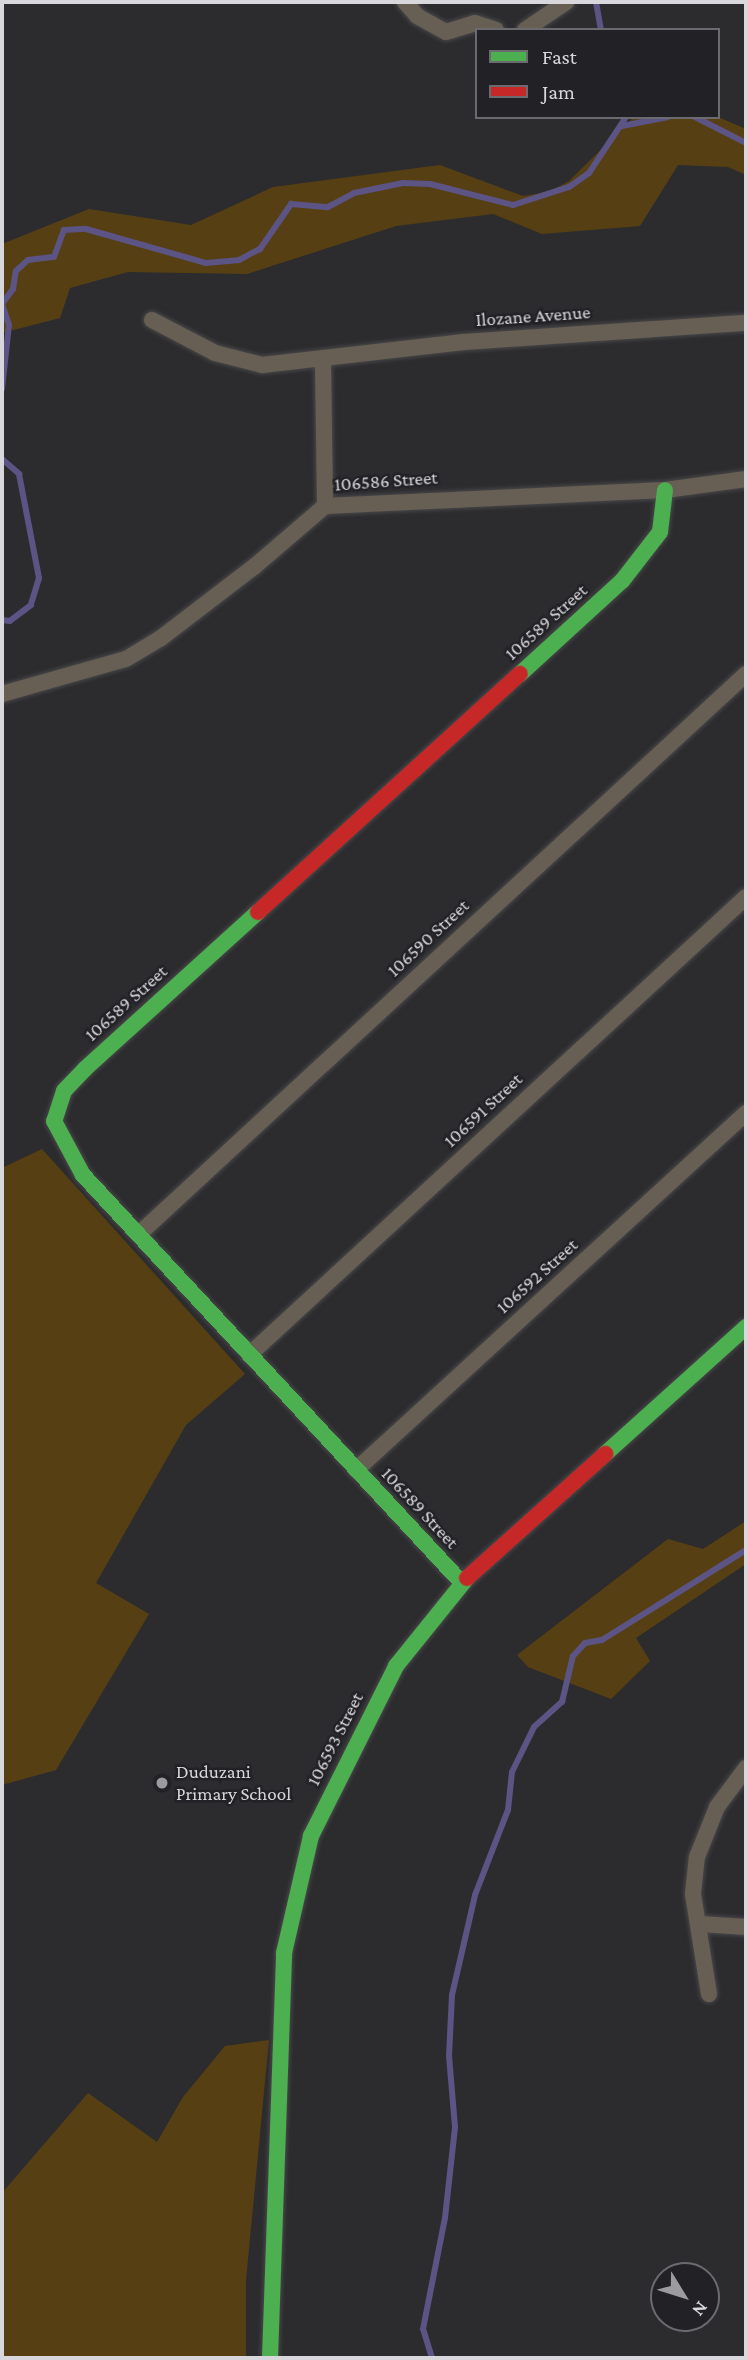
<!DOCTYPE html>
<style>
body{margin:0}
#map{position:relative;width:748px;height:2360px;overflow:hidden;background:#2c2c2f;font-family:"Crimson Pro",serif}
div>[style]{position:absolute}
.green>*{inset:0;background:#573f14}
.stream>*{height:6px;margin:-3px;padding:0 3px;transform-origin:3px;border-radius:3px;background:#5b5485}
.roads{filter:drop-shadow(0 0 2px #48484a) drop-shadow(0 0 2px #48484a)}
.street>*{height:16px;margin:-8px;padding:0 8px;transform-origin:8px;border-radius:8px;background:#685f54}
.fast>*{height:16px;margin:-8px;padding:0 8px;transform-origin:8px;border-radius:8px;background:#4caf50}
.jam>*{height:16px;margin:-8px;padding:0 8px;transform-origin:8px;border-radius:8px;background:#c62828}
.dots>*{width:19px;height:19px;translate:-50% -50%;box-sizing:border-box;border:4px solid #222126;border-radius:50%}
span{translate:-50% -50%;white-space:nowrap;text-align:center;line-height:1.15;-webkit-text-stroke:5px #222126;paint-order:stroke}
.street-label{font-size:19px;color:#d8d8dc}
.poi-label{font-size:19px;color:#d8d8dc}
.left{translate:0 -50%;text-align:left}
.frame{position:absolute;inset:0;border:4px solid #d8d8dc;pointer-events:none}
.legend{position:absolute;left:475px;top:28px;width:245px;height:91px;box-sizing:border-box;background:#222126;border:2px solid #6b6a6f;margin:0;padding:9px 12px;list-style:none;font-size:21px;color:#d8d8dc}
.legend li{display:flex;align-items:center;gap:14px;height:35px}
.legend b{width:35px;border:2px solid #6b6a6f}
.north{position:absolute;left:650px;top:2262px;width:70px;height:70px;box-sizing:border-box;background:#222126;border:2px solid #6b6a6f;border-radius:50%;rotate:128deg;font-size:19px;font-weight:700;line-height:28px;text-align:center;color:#d8d8dc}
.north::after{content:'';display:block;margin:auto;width:24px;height:32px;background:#9c9c9f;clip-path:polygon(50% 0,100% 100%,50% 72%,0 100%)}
</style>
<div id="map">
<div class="green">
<i style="clip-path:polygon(634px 117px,718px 117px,746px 129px,746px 175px,728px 167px,678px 165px,640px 226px,542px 234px,493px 214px,396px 226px,247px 274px,128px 272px,70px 288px,60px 318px,2px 333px,2px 244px,89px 209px,191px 225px,273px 187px,440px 165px,523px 196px,549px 192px,569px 181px)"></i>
<i style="clip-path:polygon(42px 1149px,245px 1374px,186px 1425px,96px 1583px,149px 1614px,56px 1770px,2px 1785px,2px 1168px)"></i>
<i style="clip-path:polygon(746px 1521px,746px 1564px,636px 1638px,650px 1661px,611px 1699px,528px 1667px,517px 1655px,668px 1539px,703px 1549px)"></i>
<i style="clip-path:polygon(269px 2040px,246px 2280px,246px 2358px,2px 2358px,2px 2193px,88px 2093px,157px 2142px,183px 2097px,225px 2046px)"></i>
</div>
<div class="stream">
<i style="left:596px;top:2px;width:28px;rotate:80deg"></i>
<i style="left:695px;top:117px;width:57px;rotate:27deg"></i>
<i style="left:622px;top:126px;width:47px;rotate:-11.1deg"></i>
<i style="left:2px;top:389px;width:64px;rotate:-83.8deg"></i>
<i style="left:9px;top:325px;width:22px;rotate:-108deg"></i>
<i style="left:2px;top:304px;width:19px;rotate:-54deg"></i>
<i style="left:13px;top:289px;width:18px;rotate:-81deg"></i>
<i style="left:16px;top:271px;width:16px;rotate:-43deg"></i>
<i style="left:28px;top:260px;width:26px;rotate:-7deg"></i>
<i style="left:54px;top:257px;width:29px;rotate:-70deg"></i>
<i style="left:64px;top:230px;width:22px;rotate:-3deg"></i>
<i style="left:86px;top:229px;width:125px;rotate:15.8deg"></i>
<i style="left:206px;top:263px;width:33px;rotate:-5deg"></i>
<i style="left:239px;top:260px;width:24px;rotate:-28deg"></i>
<i style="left:260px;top:249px;width:55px;rotate:-55.4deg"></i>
<i style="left:291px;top:204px;width:37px;rotate:5deg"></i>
<i style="left:328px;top:207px;width:30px;rotate:-28deg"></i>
<i style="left:354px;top:193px;width:50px;rotate:-11.5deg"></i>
<i style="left:403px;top:183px;width:27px;rotate:2deg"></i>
<i style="left:430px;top:184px;width:86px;rotate:14.2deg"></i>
<i style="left:513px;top:205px;width:59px;rotate:-17.8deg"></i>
<i style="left:569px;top:187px;width:24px;rotate:-35deg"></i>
<i style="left:589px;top:173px;width:67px;rotate:-56.5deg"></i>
<i style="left:2px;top:459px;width:23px;rotate:41deg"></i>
<i style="left:19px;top:474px;width:106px;rotate:79.1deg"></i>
<i style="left:39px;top:578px;width:28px;rotate:107deg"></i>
<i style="left:31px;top:605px;width:26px;rotate:143deg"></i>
<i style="left:10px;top:621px;width:8px;rotate:-173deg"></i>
<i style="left:432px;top:2358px;width:30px;rotate:-107deg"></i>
<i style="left:423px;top:2329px;width:113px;rotate:-78.8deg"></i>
<i style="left:445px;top:2218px;width:92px;rotate:-83.7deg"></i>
<i style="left:455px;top:2127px;width:71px;rotate:-94.8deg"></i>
<i style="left:449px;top:2056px;width:61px;rotate:-87.2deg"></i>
<i style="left:452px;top:1995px;width:103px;rotate:-77deg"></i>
<i style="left:475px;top:1895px;width:91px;rotate:-68.8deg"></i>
<i style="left:508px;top:1810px;width:38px;rotate:-84deg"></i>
<i style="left:512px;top:1772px;width:50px;rotate:-63.9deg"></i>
<i style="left:534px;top:1727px;width:38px;rotate:-42deg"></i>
<i style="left:562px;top:1702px;width:47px;rotate:-76.6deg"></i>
<i style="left:573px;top:1656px;width:18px;rotate:-47deg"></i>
<i style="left:585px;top:1643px;width:17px;rotate:-10deg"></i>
<i style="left:602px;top:1640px;width:170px;rotate:-32deg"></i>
</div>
<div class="roads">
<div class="street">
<i style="left:405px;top:2px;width:18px;rotate:49deg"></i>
<i style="left:417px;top:16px;width:33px;rotate:29deg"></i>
<i style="left:446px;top:32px;width:30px;rotate:-17deg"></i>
<i style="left:475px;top:23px;width:22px;rotate:18deg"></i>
<i style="left:525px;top:30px;width:50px;rotate:-34.3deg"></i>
<i style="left:152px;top:320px;width:71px;rotate:27.6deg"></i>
<i style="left:215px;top:353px;width:49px;rotate:14.3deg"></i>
<i style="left:262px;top:365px;width:203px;rotate:-6.5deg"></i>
<i style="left:464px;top:342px;width:283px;rotate:-3.9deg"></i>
<i style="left:323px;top:361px;width:145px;rotate:89.2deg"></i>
<i style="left:2px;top:694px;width:129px;rotate:-15.8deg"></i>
<i style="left:126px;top:659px;width:41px;rotate:-31deg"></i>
<i style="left:161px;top:638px;width:118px;rotate:-37.5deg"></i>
<i style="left:255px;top:566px;width:92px;rotate:-40.6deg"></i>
<i style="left:325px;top:506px;width:340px;rotate:-2.7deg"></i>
<i style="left:665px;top:490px;width:82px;rotate:-7.7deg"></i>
<i style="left:139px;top:1234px;width:826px;rotate:-42.69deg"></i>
<i style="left:249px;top:1355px;width:676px;rotate:-42.66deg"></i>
<i style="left:356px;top:1470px;width:529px;rotate:-42.47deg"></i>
<i style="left:700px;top:1924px;width:46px;rotate:3.7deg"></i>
<i style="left:709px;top:1994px;width:101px;rotate:-99.1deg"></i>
<i style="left:693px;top:1894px;width:37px;rotate:-84deg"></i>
<i style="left:697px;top:1857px;width:54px;rotate:-68.2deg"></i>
<i style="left:717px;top:1807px;width:49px;rotate:-53.4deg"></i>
</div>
<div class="fast">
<i style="left:520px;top:674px;width:138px;rotate:-42.4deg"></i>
<i style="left:622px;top:581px;width:62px;rotate:-52.2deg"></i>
<i style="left:660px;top:532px;width:42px;rotate:-83.2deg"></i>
<i style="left:258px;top:912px;width:234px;rotate:137.8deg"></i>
<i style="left:85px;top:1069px;width:30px;rotate:134deg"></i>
<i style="left:64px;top:1091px;width:32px;rotate:108deg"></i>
<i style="left:54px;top:1121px;width:61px;rotate:61.8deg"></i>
<i style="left:83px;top:1175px;width:557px;rotate:47.11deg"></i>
<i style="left:605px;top:1454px;width:190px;rotate:-42deg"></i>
<i style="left:270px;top:2358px;width:405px;rotate:-88deg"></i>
<i style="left:284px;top:1953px;width:120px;rotate:-77deg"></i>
<i style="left:311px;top:1836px;width:190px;rotate:-63.4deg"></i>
<i style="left:396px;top:1666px;width:113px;rotate:-51.1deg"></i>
</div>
<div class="jam">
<i style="left:258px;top:912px;width:354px;rotate:-42.3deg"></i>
<i style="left:467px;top:1578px;width:186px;rotate:-41.9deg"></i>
</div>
</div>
<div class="dots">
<i style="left:162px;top:1783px;background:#9c9c9f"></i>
</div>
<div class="street-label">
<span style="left:533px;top:316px;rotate:-4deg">Ilozane Avenue</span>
<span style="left:386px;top:481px;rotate:-4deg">106586 Street</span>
<span style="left:546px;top:622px;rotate:-42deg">106589 Street</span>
<span style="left:428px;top:938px;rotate:-43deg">106590 Street</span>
<span style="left:126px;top:1003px;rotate:-42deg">106589 Street</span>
<span style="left:483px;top:1110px;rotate:-43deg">106591 Street</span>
<span style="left:537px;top:1276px;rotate:-42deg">106592 Street</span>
<span style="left:420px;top:1508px;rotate:47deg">106589 Street</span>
<span style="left:335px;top:1739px;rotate:-63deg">106593 Street</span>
</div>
<div class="poi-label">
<span class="left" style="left:176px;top:1783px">Duduzani<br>Primary School</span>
</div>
<div class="frame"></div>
<ul class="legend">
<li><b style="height:9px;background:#4caf50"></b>Fast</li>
<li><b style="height:9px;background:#c62828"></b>Jam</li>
</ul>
<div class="north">N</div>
</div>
